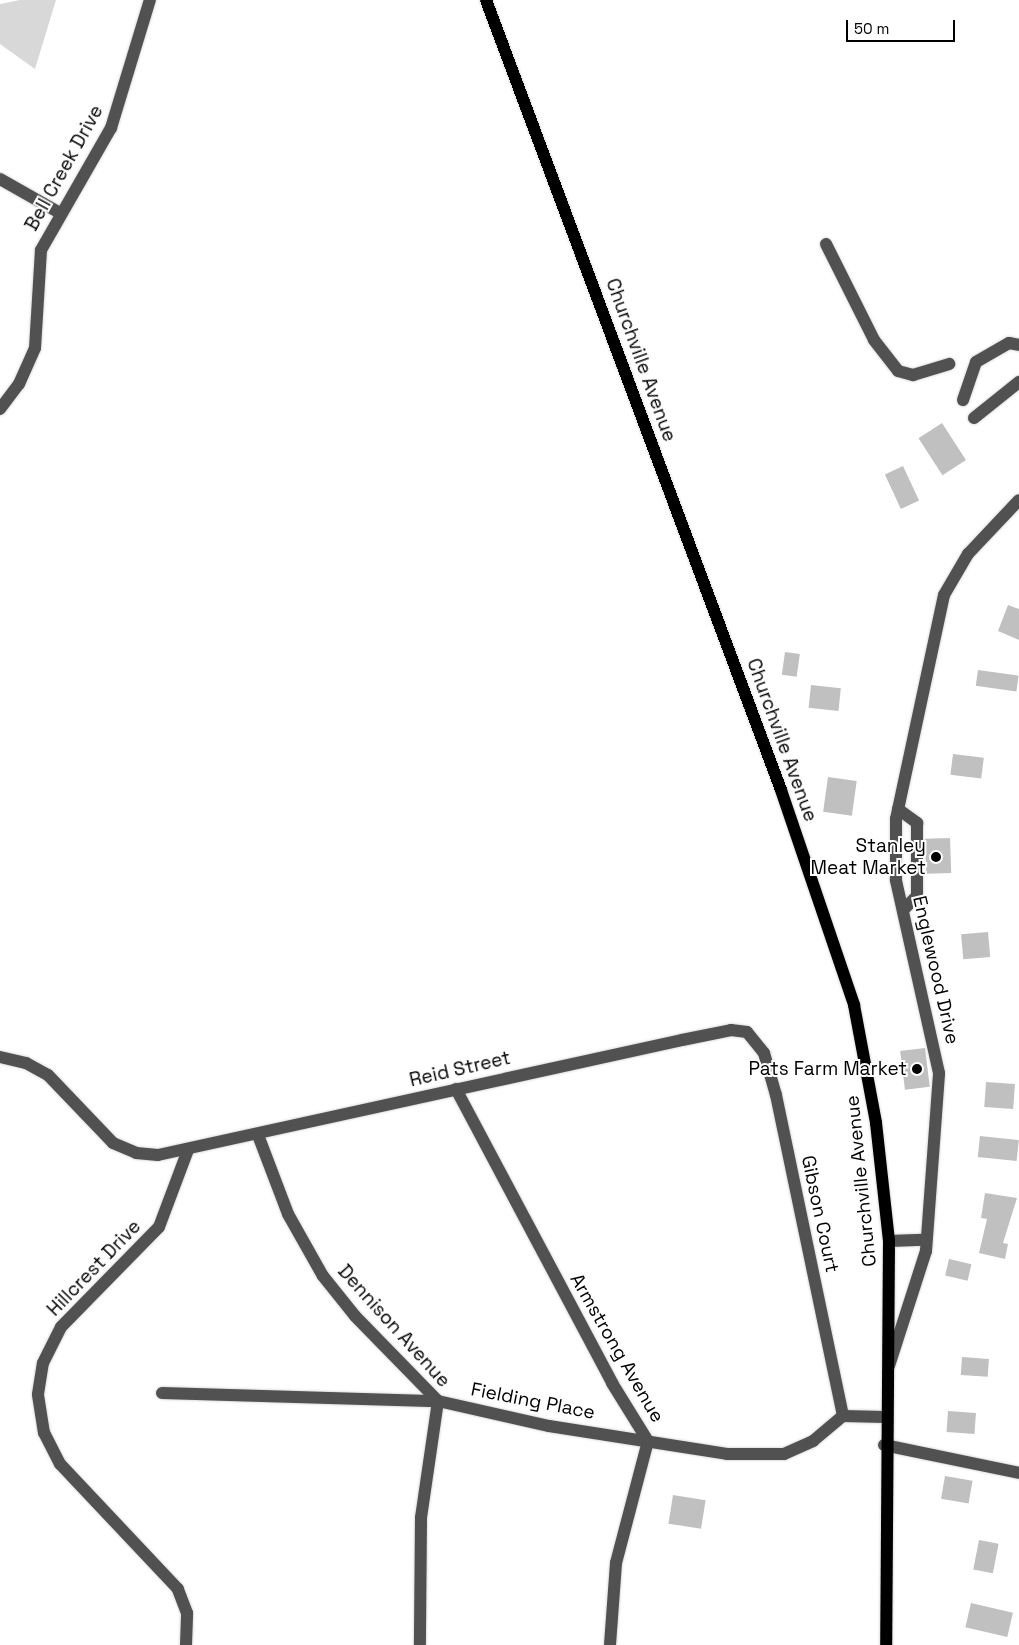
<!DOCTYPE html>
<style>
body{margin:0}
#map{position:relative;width:1019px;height:1645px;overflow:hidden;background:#fff;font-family:"Space Grotesk",sans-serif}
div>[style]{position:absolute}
.green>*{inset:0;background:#d8d8d8}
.building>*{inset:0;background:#c0c0c0;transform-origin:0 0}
.roads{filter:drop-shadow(0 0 1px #dbdbdb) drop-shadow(0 0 1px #dbdbdb)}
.minor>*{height:12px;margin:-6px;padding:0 6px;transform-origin:6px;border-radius:6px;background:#515151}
.major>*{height:12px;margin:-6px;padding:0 6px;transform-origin:6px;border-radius:6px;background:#000}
.dots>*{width:14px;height:14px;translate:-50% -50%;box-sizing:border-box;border:2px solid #fff;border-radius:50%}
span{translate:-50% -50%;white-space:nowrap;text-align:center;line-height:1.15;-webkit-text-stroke:4px #fff;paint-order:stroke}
.street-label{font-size:19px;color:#000}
.poi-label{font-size:19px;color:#000}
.right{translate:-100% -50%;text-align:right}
.scale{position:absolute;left:846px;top:20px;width:109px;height:22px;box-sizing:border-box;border:2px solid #000;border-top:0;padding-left:6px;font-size:15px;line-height:18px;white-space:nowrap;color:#000;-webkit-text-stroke:4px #fff;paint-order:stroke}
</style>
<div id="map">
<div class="green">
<i style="clip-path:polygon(20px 0,56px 0,35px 69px,0 44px,0 4px)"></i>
</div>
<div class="building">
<i style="left:942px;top:423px;width:44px;height:28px;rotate:57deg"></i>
<i style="left:903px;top:466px;width:38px;height:20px;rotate:65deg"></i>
<i style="clip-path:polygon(1008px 605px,1019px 609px,1019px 640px,998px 631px)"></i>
<i style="left:785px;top:652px;width:15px;height:23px;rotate:8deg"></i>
<i style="left:978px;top:670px;width:41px;height:16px;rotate:8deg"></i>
<i style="left:811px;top:685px;width:30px;height:23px;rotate:6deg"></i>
<i style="left:953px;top:754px;width:31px;height:21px;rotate:7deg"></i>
<i style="left:828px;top:777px;width:29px;height:35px;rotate:8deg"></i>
<i style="left:950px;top:838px;width:35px;height:25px;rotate:88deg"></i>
<i style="left:988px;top:932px;width:25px;height:27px;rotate:85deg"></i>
<i style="left:925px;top:1048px;width:39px;height:25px;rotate:83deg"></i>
<i style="left:986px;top:1082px;width:29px;height:25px;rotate:4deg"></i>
<i style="left:980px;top:1136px;width:39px;height:21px;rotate:6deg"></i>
<i style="clip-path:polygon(985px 1193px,1017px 1198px,1003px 1243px,1008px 1244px,1005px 1259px,979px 1253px,987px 1219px,981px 1218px)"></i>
<i style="left:949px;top:1259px;width:23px;height:17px;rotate:13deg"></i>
<i style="left:962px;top:1357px;width:27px;height:18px;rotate:4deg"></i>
<i style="left:948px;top:1411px;width:28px;height:21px;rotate:4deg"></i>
<i style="left:945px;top:1476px;width:28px;height:23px;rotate:10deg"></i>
<i style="left:673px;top:1495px;width:33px;height:29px;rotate:9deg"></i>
<i style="left:979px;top:1540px;width:20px;height:30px;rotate:11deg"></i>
<i style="left:971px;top:1603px;width:43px;height:25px;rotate:13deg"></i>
</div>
<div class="roads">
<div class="minor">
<i style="left:0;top:179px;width:69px;rotate:29.5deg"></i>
<i style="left:826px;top:244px;width:107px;rotate:63.4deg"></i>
<i style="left:874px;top:340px;width:39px;rotate:52deg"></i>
<i style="left:898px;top:371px;width:16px;rotate:15deg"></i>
<i style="left:913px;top:375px;width:38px;rotate:-17deg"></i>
<i style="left:963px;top:400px;width:40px;rotate:-71.1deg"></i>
<i style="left:976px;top:362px;width:38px;rotate:-30deg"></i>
<i style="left:1009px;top:343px;width:10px;rotate:11deg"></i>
<i style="left:0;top:409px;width:31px;rotate:-53deg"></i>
<i style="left:19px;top:384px;width:39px;rotate:-66deg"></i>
<i style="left:35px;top:348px;width:98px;rotate:-86.5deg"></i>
<i style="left:41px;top:250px;width:141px;rotate:-60.2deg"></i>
<i style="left:111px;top:128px;width:134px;rotate:-73.1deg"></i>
<i style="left:974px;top:418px;width:58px;rotate:-38.7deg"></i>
<i style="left:898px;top:809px;width:24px;rotate:36deg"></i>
<i style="left:917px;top:823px;width:73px;rotate:90deg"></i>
<i style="left:917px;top:896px;width:20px;rotate:135deg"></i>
<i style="left:0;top:1057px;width:27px;rotate:13deg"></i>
<i style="left:26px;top:1063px;width:25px;rotate:29deg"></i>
<i style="left:48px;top:1075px;width:94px;rotate:46.3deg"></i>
<i style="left:113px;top:1143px;width:25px;rotate:23deg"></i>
<i style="left:136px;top:1153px;width:22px;rotate:5deg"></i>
<i style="left:158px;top:1155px;width:536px;rotate:-12.38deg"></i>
<i style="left:682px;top:1040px;width:50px;rotate:-11.5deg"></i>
<i style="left:731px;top:1030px;width:16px;rotate:7deg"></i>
<i style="left:747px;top:1032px;width:27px;rotate:51deg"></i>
<i style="left:764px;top:1053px;width:44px;rotate:74.1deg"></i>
<i style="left:776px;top:1095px;width:328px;rotate:78.2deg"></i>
<i style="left:456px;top:1089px;width:333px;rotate:62deg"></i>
<i style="left:612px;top:1383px;width:68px;rotate:58.2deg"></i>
<i style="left:648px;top:1441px;width:126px;rotate:104.7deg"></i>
<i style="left:616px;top:1563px;width:82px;rotate:94.2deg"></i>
<i style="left:258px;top:1135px;width:85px;rotate:69.2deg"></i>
<i style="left:288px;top:1214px;width:71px;rotate:60.6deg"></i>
<i style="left:323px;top:1276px;width:51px;rotate:51.3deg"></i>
<i style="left:355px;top:1316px;width:119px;rotate:45.7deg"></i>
<i style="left:438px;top:1401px;width:118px;rotate:98.3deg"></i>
<i style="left:421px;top:1518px;width:127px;rotate:90.5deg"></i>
<i style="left:889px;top:1241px;width:35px;rotate:-2deg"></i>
<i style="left:889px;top:1366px;width:121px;rotate:-72.2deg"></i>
<i style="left:926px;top:1251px;width:178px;rotate:-85.8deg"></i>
<i style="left:939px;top:1073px;width:198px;rotate:-102.6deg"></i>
<i style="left:896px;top:880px;width:61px;rotate:-90deg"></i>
<i style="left:896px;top:819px;width:229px;rotate:-77.9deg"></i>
<i style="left:944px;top:595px;width:48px;rotate:-59.7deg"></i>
<i style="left:968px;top:554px;width:74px;rotate:-46.6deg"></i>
<i style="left:162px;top:1393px;width:276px;rotate:1.7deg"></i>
<i style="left:438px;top:1401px;width:114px;rotate:12.7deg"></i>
<i style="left:549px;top:1426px;width:180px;rotate:8.9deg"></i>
<i style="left:727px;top:1454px;width:57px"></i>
<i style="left:784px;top:1454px;width:32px;rotate:-24deg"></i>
<i style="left:813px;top:1441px;width:39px;rotate:-40deg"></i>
<i style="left:843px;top:1416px;width:42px;rotate:1.4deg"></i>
<i style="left:884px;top:1445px;width:138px;rotate:11.7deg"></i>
<i style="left:186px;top:1645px;width:32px;rotate:-88deg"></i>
<i style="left:187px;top:1613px;width:26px;rotate:-111deg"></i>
<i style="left:178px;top:1589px;width:172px;rotate:-133.3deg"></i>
<i style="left:60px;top:1464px;width:35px;rotate:-117deg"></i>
<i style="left:44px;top:1433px;width:39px;rotate:-99deg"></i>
<i style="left:38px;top:1394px;width:31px;rotate:-81deg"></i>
<i style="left:43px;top:1363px;width:40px;rotate:-63.4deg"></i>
<i style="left:61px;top:1327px;width:140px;rotate:-45.6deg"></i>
<i style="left:159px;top:1227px;width:82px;rotate:-69.4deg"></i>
</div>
<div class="major">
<i style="left:486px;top:0;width:843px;rotate:69.52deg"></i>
<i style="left:781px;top:790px;width:227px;rotate:71.2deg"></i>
<i style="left:854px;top:1005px;width:120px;rotate:79.4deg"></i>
<i style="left:876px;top:1123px;width:119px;rotate:83.7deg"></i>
<i style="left:889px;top:1241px;width:404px;rotate:90.4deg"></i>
</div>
</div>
<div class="dots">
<i style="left:936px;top:857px;background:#000"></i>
<i style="left:917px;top:1069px;background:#000"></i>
</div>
<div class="street-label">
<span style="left:64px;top:168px;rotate:-61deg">Bell Creek Drive</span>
<span style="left:641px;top:360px;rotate:70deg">Churchville Avenue</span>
<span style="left:782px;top:740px;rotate:70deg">Churchville Avenue</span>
<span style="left:936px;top:970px;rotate:77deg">Englewood Drive</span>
<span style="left:460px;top:1069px;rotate:-13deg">Reid Street</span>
<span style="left:861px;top:1181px;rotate:-96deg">Churchville Avenue</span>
<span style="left:820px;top:1214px;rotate:78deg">Gibson Court</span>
<span style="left:94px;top:1268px;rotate:-46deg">Hillcrest Drive</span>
<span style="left:394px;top:1326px;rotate:48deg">Dennison Avenue</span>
<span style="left:617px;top:1348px;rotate:60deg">Armstrong Avenue</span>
<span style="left:533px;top:1401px;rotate:11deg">Fielding Place</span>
</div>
<div class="poi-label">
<span class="right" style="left:926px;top:857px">Stanley<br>Meat Market</span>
<span class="right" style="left:907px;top:1069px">Pats Farm Market</span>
</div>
<div class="scale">50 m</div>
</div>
